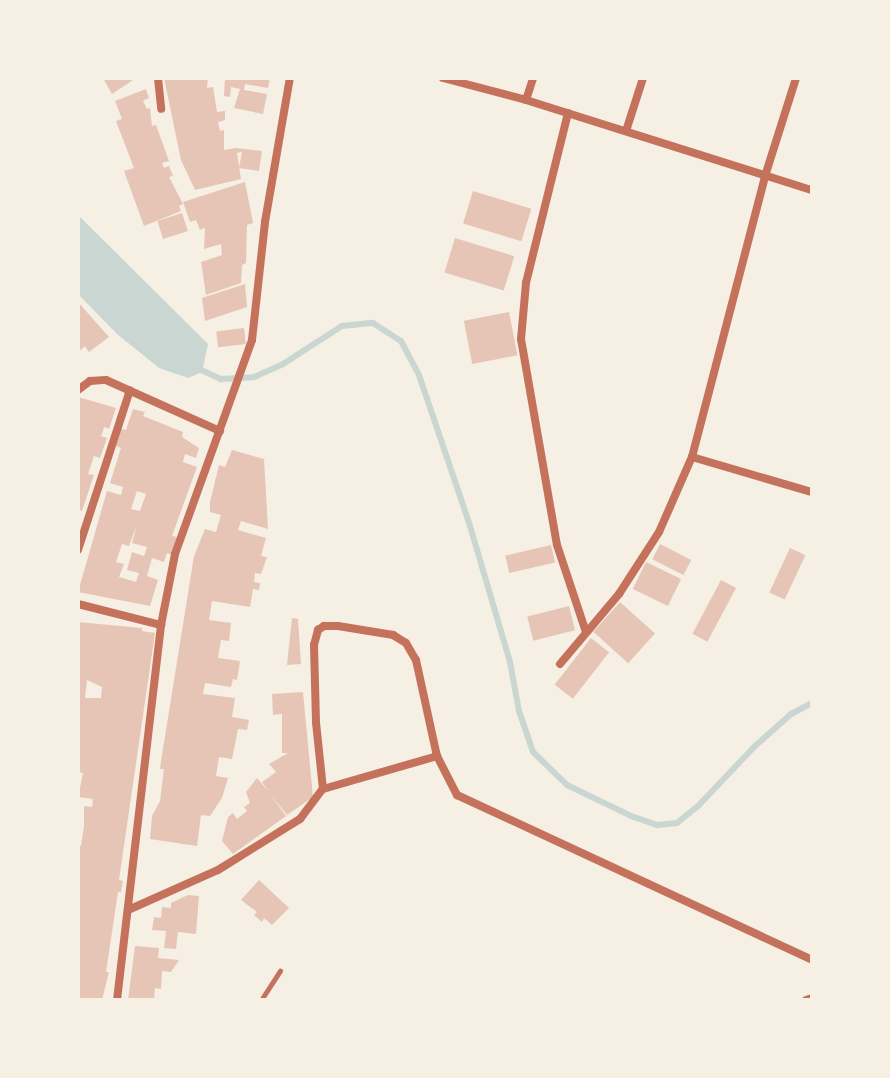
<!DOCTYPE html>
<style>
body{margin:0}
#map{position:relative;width:890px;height:1078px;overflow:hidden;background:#f6efe4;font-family:Quicksand,sans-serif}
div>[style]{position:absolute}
.water>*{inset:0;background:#c9d6d2}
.stream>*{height:6px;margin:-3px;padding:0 3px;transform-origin:3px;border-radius:3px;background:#c9d6d2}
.building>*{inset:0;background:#e6c5b7;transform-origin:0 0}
.service>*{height:5px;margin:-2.5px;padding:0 2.5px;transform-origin:2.5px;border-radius:2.5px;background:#c5725c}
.minor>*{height:8px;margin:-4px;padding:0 4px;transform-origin:4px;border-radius:4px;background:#c5725c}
span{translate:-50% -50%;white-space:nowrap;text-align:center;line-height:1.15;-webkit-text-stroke:7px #f6efe4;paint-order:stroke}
.frame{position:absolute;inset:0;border:80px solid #f6efe4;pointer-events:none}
</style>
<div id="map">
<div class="water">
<i style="clip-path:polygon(78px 215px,208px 344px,202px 372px,188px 378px,159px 368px,117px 334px,78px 294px)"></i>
</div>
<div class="stream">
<i style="left:195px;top:367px;width:29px;rotate:25deg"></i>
<i style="left:221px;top:379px;width:33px;rotate:-3deg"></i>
<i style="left:254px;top:377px;width:32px;rotate:-24deg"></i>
<i style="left:283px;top:364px;width:70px;rotate:-32.8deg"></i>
<i style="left:342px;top:326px;width:31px;rotate:-6deg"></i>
<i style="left:373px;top:323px;width:33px;rotate:33deg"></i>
<i style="left:401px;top:341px;width:38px;rotate:62deg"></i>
<i style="left:419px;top:375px;width:159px;rotate:71.3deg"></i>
<i style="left:470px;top:526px;width:142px;rotate:73.6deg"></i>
<i style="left:510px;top:662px;width:50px;rotate:79.6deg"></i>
<i style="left:519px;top:711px;width:43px;rotate:71.1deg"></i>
<i style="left:533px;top:752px;width:47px;rotate:44.1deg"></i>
<i style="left:567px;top:785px;width:71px;rotate:25.8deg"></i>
<i style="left:631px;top:816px;width:28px;rotate:19deg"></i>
<i style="left:657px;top:825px;width:20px;rotate:-6deg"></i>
<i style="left:677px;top:823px;width:28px;rotate:-39deg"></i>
<i style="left:699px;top:805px;width:80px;rotate:-46.5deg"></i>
<i style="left:754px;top:747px;width:50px;rotate:-41.7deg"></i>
<i style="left:791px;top:714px;width:24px;rotate:-28deg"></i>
</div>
<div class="building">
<i style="clip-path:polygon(103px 78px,136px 78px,112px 94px)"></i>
<i style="clip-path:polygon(164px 78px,208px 78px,207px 88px,213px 87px,217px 112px,225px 111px,225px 120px,218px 122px,220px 131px,224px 130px,224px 150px,235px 148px,262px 151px,259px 171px,239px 168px,242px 152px,237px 153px,241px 179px,195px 190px,181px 160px)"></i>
<i style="clip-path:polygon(225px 78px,270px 78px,268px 88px,245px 84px,244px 90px,267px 94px,263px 114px,234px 108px,240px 89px,231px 87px,230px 97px,224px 96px)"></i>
<i style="clip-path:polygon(146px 89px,149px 98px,143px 101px,147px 109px,150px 108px,152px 126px,156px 125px,169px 161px,162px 163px,164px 168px,169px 166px,173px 176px,169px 177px,183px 204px,179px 206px,181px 211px,144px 226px,124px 171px,134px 168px,116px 121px,122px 119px,115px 101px)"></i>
<i style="clip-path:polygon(245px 182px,253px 223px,247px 225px,246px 263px,242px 265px,241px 283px,206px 295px,201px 262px,222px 255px,221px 244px,204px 249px,205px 228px,200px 230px,196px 220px,190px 222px,183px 202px)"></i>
<i style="left:473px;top:191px;width:61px;height:34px;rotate:17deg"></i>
<i style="left:182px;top:213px;width:19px;height:26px;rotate:72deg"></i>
<i style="left:455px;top:238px;width:62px;height:36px;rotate:17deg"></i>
<i style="clip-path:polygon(245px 284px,247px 307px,205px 321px,202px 298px)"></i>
<i style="clip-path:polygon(78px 302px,109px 337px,89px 352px,85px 346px,78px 352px)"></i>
<i style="left:509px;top:312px;width:44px;height:46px;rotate:79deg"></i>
<i style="left:244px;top:328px;width:16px;height:28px;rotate:83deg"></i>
<i style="clip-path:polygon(78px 397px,116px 408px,109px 429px,104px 427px,103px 431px,101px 436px,107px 438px,100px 458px,94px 456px,88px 474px,94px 475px,82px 511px,78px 509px)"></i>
<i style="clip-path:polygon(evenodd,133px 409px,145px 412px,143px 416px,183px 432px,182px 437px,199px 448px,196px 458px,185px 454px,183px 462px,197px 467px,172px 536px,177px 537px,172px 555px,167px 553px,164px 562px,152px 558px,147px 576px,158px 580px,150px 606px,78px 592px,107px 491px,121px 495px,123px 487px,110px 483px,121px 448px,116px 446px,121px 429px,126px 430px,133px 409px,137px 491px,146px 494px,140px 511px,131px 509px,137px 491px,133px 409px,137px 525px,132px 543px,147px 547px,144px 556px,132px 552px,127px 570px,139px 573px,136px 582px,119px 577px,124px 564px,116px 562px,122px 544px,129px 546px,137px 525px)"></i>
<i style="clip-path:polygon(232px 450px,264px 459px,268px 529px,241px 521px,238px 530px,266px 538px,261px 556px,267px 557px,261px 574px,255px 573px,254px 582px,260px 583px,259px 590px,253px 589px,250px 607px,212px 601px,209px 620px,231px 623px,229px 641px,221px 640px,218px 658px,240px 661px,237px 680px,233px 679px,231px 687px,205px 683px,203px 694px,235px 698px,232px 717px,249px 720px,247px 730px,238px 729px,232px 759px,219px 757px,216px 776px,228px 778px,222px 798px,210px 816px,201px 815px,197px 846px,150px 839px,152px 816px,160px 801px,164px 769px,160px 769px,161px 761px,194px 556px,205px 529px,216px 532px,221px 515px,210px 512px,210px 502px,219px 465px,225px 467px)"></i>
<i style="left:660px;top:544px;width:35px;height:17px;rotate:27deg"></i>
<i style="left:551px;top:545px;width:18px;height:47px;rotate:77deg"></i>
<i style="left:790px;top:548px;width:17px;height:49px;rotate:25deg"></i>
<i style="left:646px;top:562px;width:39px;height:30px;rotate:26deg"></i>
<i style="left:721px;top:580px;width:17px;height:61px;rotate:28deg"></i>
<i style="left:620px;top:602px;width:47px;height:40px;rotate:42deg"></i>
<i style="left:569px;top:606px;width:25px;height:43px;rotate:76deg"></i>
<i style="clip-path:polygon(292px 618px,298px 619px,301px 664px,287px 665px)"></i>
<i style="clip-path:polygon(evenodd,78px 622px,142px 628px,142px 631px,155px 633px,119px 880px,123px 881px,121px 892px,118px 892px,106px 972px,109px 972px,102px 1000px,78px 1000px,78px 846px,81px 846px,84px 826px,84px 806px,92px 807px,93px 799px,78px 797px,83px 773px,78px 772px,78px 622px,87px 680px,102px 687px,101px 698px,85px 698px,87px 680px)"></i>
<i style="left:591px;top:638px;width:23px;height:59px;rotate:38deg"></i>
<i style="clip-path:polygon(303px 692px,313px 797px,287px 815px,270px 794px,286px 816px,233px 854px,222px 841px,228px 817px,233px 813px,237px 819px,247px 811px,244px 807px,250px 803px,246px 792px,257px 778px,268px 791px,262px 782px,276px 772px,269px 764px,288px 753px,282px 753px,282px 714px,273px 715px,272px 694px)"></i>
<i style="clip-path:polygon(259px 880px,289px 908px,272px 925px,264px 918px,262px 922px,254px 915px,257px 912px,241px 900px)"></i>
<i style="clip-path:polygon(188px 895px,199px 896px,196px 934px,178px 932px,176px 949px,164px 948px,166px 931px,152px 930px,154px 917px,161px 918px,162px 907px,171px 908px,171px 903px)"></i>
<i style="clip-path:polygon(135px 946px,159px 948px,158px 958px,179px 960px,171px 972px,162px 971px,161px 989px,155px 988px,154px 1000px,128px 1000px)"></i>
</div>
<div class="service">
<i style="left:261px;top:1000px;width:35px;rotate:-57deg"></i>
</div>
<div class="minor">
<i style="left:158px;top:78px;width:31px;rotate:84deg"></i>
<i style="left:443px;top:78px;width:86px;rotate:14.8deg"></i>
<i style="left:526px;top:100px;width:300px;rotate:17.5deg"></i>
<i style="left:526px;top:100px;width:23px;rotate:-72deg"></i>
<i style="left:568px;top:113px;width:175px;rotate:103.9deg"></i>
<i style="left:526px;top:283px;width:56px;rotate:95.1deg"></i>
<i style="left:521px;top:339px;width:209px;rotate:80.1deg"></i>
<i style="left:557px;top:545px;width:92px;rotate:71.6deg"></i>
<i style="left:626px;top:131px;width:56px;rotate:-72.2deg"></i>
<i style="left:78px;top:390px;width:15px;rotate:-37deg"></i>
<i style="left:90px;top:381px;width:16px;rotate:-4deg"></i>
<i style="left:106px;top:380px;width:125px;rotate:24.1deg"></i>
<i style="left:692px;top:457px;width:125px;rotate:16.3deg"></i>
<i style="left:78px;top:550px;width:168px;rotate:-72deg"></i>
<i style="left:78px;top:604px;width:86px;rotate:14.2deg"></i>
<i style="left:560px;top:664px;width:92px;rotate:-49.9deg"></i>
<i style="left:619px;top:594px;width:74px;rotate:-57.2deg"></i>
<i style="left:659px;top:532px;width:82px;rotate:-66.3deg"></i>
<i style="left:692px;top:457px;width:290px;rotate:-75.4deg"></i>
<i style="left:765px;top:176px;width:103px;rotate:-72.4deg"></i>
<i style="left:323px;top:789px;width:67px;rotate:-96deg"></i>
<i style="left:316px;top:722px;width:77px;rotate:-91.5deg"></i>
<i style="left:314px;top:645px;width:16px;rotate:-75deg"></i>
<i style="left:318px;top:630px;width:7px;rotate:-34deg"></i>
<i style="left:324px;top:626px;width:14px"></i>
<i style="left:338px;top:626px;width:56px;rotate:9.3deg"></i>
<i style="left:393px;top:635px;width:15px;rotate:32deg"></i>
<i style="left:406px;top:643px;width:20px;rotate:60deg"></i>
<i style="left:416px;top:660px;width:98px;rotate:77.7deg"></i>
<i style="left:437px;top:756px;width:44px;rotate:62.9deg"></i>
<i style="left:457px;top:795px;width:391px;rotate:24.9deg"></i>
<i style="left:128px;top:910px;width:98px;rotate:-24deg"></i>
<i style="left:218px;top:870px;width:97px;rotate:-31.9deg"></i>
<i style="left:300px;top:819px;width:38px;rotate:-53deg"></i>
<i style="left:323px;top:789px;width:119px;rotate:-16.1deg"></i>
<i style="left:117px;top:1000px;width:378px;rotate:-83.3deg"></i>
<i style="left:161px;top:625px;width:72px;rotate:-78.8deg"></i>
<i style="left:175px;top:554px;width:227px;rotate:-70.2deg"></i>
<i style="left:252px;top:340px;width:119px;rotate:-83.7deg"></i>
<i style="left:265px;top:222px;width:146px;rotate:-80.2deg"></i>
<i style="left:806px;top:1000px;width:6px;rotate:-18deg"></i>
</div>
<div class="frame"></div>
</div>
